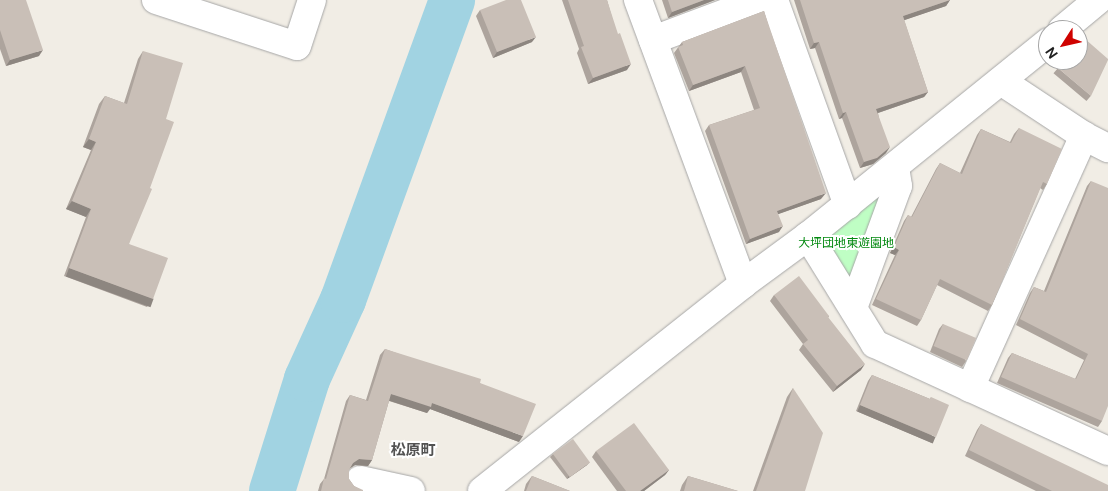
<!DOCTYPE html>
<meta charset="utf-8">
<style>
body{margin:0}
#map{position:relative;width:1108px;height:491px;overflow:hidden;background:#f1ede5;font-family:"DM Sans","Noto Sans JP",sans-serif}
div>[style]{position:absolute}
.park>*{inset:0;background:#bffec4}
.river>*{height:46px;margin:-23px;padding:0 23px;transform-origin:23px;border-radius:23px;background:#a1d3e2}
.roads{filter:drop-shadow(0 0 1px #a6a6a6) drop-shadow(0 0 1px #a6a6a6)}
.minor>*{height:28px;margin:-14px;padding:0 14px;transform-origin:14px;border-radius:14px;background:#fff}
.wall>*{inset:0;background:#ada49d;transform-origin:0 0}
.shaded-wall>*{inset:0;background:#8d8680;transform-origin:0 0}
.building>*{inset:0;background:#c9bfb7;transform-origin:0 0}
span{translate:-50% -50%;white-space:nowrap;text-align:center;line-height:1.15;-webkit-text-stroke:4px #fff;paint-order:stroke}
.park-label{font-size:12px;color:#02890f}
.quarter-label{font-size:15px;color:#525252;font-weight:700}
.north{position:absolute;left:1038px;top:20px;width:50px;height:50px;box-sizing:border-box;background:#fff;border:1px solid #a5a5a5;border-radius:50%;rotate:235deg;font-size:14px;font-weight:700;line-height:20px;text-align:center;color:#1f1f1f}
.north::after{content:'';display:block;margin:auto;width:18px;height:22px;background:#cf0200;clip-path:polygon(50% 0,100% 100%,50% 72%,0 100%)}
</style>
<div id="map">
<div class="park">
<i style="clip-path:polygon(895px 167px,853px 308px,808px 236px)"></i>
</div>
<div class="river">
<i style="left:272px;top:491px;width:117px;rotate:-72.6deg"></i>
<i style="left:307px;top:379px;width:87px;rotate:-65.5deg"></i>
<i style="left:343px;top:300px;width:319px;rotate:-70deg"></i>
</div>
<div class="roads">
<div class="minor">
<i style="left:156px;top:0;width:148px;rotate:18.1deg"></i>
<i style="left:297px;top:46px;width:48px;rotate:-71.9deg"></i>
<i style="left:638px;top:0;width:303px;rotate:69.7deg"></i>
<i style="left:774px;top:0;width:218px;rotate:70.2deg"></i>
<i style="left:1062px;top:30px;width:47px;rotate:-39.8deg"></i>
<i style="left:653px;top:40px;width:114px;rotate:-20.5deg"></i>
<i style="left:1001px;top:81px;width:100px;rotate:33.5deg"></i>
<i style="left:1084px;top:136px;width:27px;rotate:27deg"></i>
<i style="left:808px;top:236px;width:127px;rotate:58.2deg"></i>
<i style="left:875px;top:344px;width:256px;rotate:24.7deg"></i>
<i style="left:853px;top:308px;width:130px;rotate:-69.8deg"></i>
<i style="left:898px;top:186px;width:19px;rotate:-99deg"></i>
<i style="left:970px;top:388px;width:277px;rotate:-65.7deg"></i>
<i style="left:360px;top:480px;width:52px;rotate:12.2deg"></i>
<i style="left:482px;top:491px;width:333px;rotate:-38.4deg"></i>
<i style="left:743px;top:284px;width:81px;rotate:-36.4deg"></i>
<i style="left:808px;top:236px;width:309px;rotate:-38.9deg"></i>
</div>
</div>
<div class="wall">
<i style="clip-path:polygon(0 0,39px 56px,6px 66px,0 49px)"></i>
<i style="clip-path:polygon(562px 0,607px 0,627px 70px,588px 84px,577px 53px,579px 49px)"></i>
<i style="clip-path:polygon(662px 0,715px 0,668px 18px)"></i>
<i style="clip-path:polygon(794px 0,950px 0,946px 6px,904px 20px,928px 92px,924px 97px,878px 113px,886px 153px,873px 164px,860px 168px,842px 118px,839px 119px,815px 48px,810px 49px)"></i>
<i style="clip-path:polygon(480px 10px,532px 42px,493px 58px,476px 16px)"></i>
<i style="clip-path:polygon(764px 11px,821px 199px,778px 214px,779px 232px,746px 244px,705px 131px,709px 125px,754px 110px,741px 72px,689px 91px,674px 53px,682px 42px)"></i>
<i style="clip-path:polygon(143px 51px,129px 244px,153px 299px,147px 307px,64px 276px,86px 217px,66px 209px,91px 150px,83px 147px,99px 104px,105px 96px,124px 103px,138px 59px)"></i>
<i style="left:1058px;top:68px;width:43px;height:7px;rotate:40deg"></i>
<i style="clip-path:polygon(1019px 128px,1047px 184px,1043px 190px,1040px 188px,992px 305px,988px 311px,937px 285px,921px 320px,917px 326px,872px 305px,895px 255px,890px 253px,904px 221px,908px 215px,911px 217px,936px 169px,940px 163px,960px 173px,977px 135px,981px 129px,1010px 142px,1014px 134px)"></i>
<i style="clip-path:polygon(1091px 181px,1102px 421px,1098px 427px,997px 383px,1008px 358px,1012px 353px,1075px 379px,1084px 360px,1016px 325px,1030px 293px,1034px 287px,1044px 291px,1087px 186px)"></i>
<i style="clip-path:polygon(774px 295px,829px 316px,828px 318px,861px 370px,833px 392px,799px 350px,803px 344px,770px 301px)"></i>
<i style="clip-path:polygon(943px 324px,966px 361px,962px 367px,930px 352px,939px 329px)"></i>
<i style="clip-path:polygon(385px 349px,480px 383px,519px 442px,430px 409px,427px 413px,389px 401px,372px 460px,368px 466px,355px 465px,350px 468px,349px 470px,349px 479px,354px 486px,363px 491px,318px 491px,320px 484px,324px 479px,346px 401px,350px 395px,366px 400px,380px 355px)"></i>
<i style="clip-path:polygon(872px 375px,930px 399px,931px 397px,932px 443px,856px 411px,868px 381px)"></i>
<i style="clip-path:polygon(793px 388px,805px 491px,753px 491px,787px 397px)"></i>
<i style="clip-path:polygon(981px 424px,1108px 491px,1036px 491px,965px 456px,977px 430px)"></i>
<i style="clip-path:polygon(596px 451px,669px 470px,665px 475px,644px 491px,617px 491px,592px 457px)"></i>
<i style="clip-path:polygon(553px 454px,587px 465px,567px 479px,550px 457px)"></i>
<i style="clip-path:polygon(532px 476px,570px 491px,524px 491px,526px 484px)"></i>
<i style="clip-path:polygon(688px 476px,738px 491px,680px 491px,682px 485px)"></i>
</div>
<div class="shaded-wall">
<i style="clip-path:polygon(704px 0,715px 0,668px 18px,672px 12px)"></i>
<i style="clip-path:polygon(950px 0,946px 6px,899px 22px,903px 16px)"></i>
<i style="clip-path:polygon(536px 37px,532px 42px,493px 58px,497px 52px)"></i>
<i style="clip-path:polygon(819px 42px,815px 48px,810px 49px,814px 43px)"></i>
<i style="clip-path:polygon(43px 50px,39px 56px,6px 66px,10px 60px)"></i>
<i style="clip-path:polygon(631px 64px,627px 70px,588px 84px,593px 78px)"></i>
<i style="clip-path:polygon(745px 66px,741px 72px,689px 91px,693px 85px)"></i>
<i style="clip-path:polygon(928px 92px,924px 97px,872px 115px,876px 109px)"></i>
<i style="clip-path:polygon(846px 112px,842px 118px,839px 119px,843px 113px)"></i>
<i style="clip-path:polygon(89px 139px,96px 142px,91px 150px,83px 147px)"></i>
<i style="clip-path:polygon(890px 147px,886px 153px,873px 164px,860px 168px,864px 162px)"></i>
<i style="clip-path:polygon(826px 193px,821px 199px,773px 216px,777px 211px)"></i>
<i style="clip-path:polygon(72px 201px,91px 209px,86px 217px,66px 209px)"></i>
<i style="clip-path:polygon(783px 226px,779px 232px,746px 244px,750px 239px)"></i>
<i style="clip-path:polygon(894px 247px,899px 250px,895px 255px,890px 253px)"></i>
<i style="left:69px;top:268px;width:90px;height:9px;rotate:20deg"></i>
<i style="clip-path:polygon(865px 364px,861px 370px,833px 392px,837px 386px)"></i>
<i style="clip-path:polygon(391px 394px,432px 403px,523px 436px,519px 442px,430px 409px,427px 413px,387px 400px)"></i>
<i style="left:860px;top:405px;width:82px;height:7px;rotate:23deg"></i>
<i style="clip-path:polygon(359px 459px,372px 460px,368px 466px,355px 465px,349px 469px,353px 463px)"></i>
<i style="clip-path:polygon(590px 462px,587px 465px,567px 479px,569px 476px)"></i>
<i style="clip-path:polygon(669px 470px,665px 475px,644px 491px,640px 491px)"></i>
</div>
<div class="building">
<i style="clip-path:polygon(0 0,26px 0,43px 50px,10px 60px,0 30px)"></i>
<i style="clip-path:polygon(506px 0,521px 0,536px 37px,497px 52px,480px 10px)"></i>
<i style="clip-path:polygon(568px 0,607px 0,618px 34px,620px 33px,631px 64px,593px 78px,581px 47px,584px 46px)"></i>
<i style="clip-path:polygon(668px 0,704px 0,672px 12px)"></i>
<i style="clip-path:polygon(800px 0,950px 0,903px 16px,928px 92px,876px 109px,890px 147px,877px 158px,864px 162px,846px 112px,843px 113px,819px 42px,814px 43px)"></i>
<i style="clip-path:polygon(764px 11px,826px 193px,777px 211px,783px 226px,750px 239px,709px 125px,760px 108px,745px 66px,693px 85px,678px 47px,683px 45px,682px 42px)"></i>
<i style="clip-path:polygon(1084px 38px,1108px 59px,1108px 60px,1091px 96px,1058px 68px,1065px 60px,1078px 60px,1078px 44px)"></i>
<i style="clip-path:polygon(143px 51px,183px 63px,166px 119px,174px 122px,150px 188px,152px 189px,129px 244px,168px 258px,153px 299px,69px 268px,91px 209px,72px 201px,96px 142px,89px 139px,105px 96px,127px 104px)"></i>
<i style="clip-path:polygon(1019px 128px,1062px 149px,1047px 184px,1043px 182px,992px 305px,940px 279px,921px 320px,876px 299px,899px 250px,894px 247px,908px 215px,912px 217px,940px 163px,962px 174px,981px 129px,1011px 143px)"></i>
<i style="clip-path:polygon(1091px 181px,1108px 188px,1108px 406px,1102px 421px,1001px 377px,1012px 353px,1076px 379px,1088px 354px,1020px 319px,1034px 287px,1046px 292px)"></i>
<i style="clip-path:polygon(799px 276px,829px 316px,828px 317px,865px 364px,837px 386px,803px 344px,808px 340px,774px 295px)"></i>
<i style="left:943px;top:324px;width:36px;height:24px;rotate:23deg"></i>
<i style="clip-path:polygon(385px 349px,481px 379px,480px 383px,536px 404px,523px 436px,432px 403px,431px 407px,391px 394px,372px 460px,359px 459px,353px 463px,349px 470px,349px 479px,354px 486px,363px 490px,363px 491px,321px 491px,324px 478px,326px 479px,350px 395px,368px 401px)"></i>
<i style="clip-path:polygon(872px 375px,930px 399px,931px 397px,949px 405px,936px 437px,860px 405px)"></i>
<i style="clip-path:polygon(793px 388px,823px 433px,805px 491px,756px 491px)"></i>
<i style="clip-path:polygon(634px 423px,669px 470px,640px 491px,626px 491px,596px 451px)"></i>
<i style="clip-path:polygon(981px 424px,1108px 485px,1108px 491px,1052px 491px,969px 450px)"></i>
<i style="left:573px;top:439px;width:29px;height:25px;rotate:54deg"></i>
<i style="clip-path:polygon(532px 476px,570px 491px,526px 491px)"></i>
<i style="clip-path:polygon(688px 476px,738px 491px,684px 491px)"></i>
</div>
<div class="park-label">
<span style="left:846px;top:244px">大坪団地東遊園地</span>
</div>
<div class="quarter-label">
<span style="left:413px;top:451px">松原町</span>
</div>
<div class="north">N</div>
</div>
